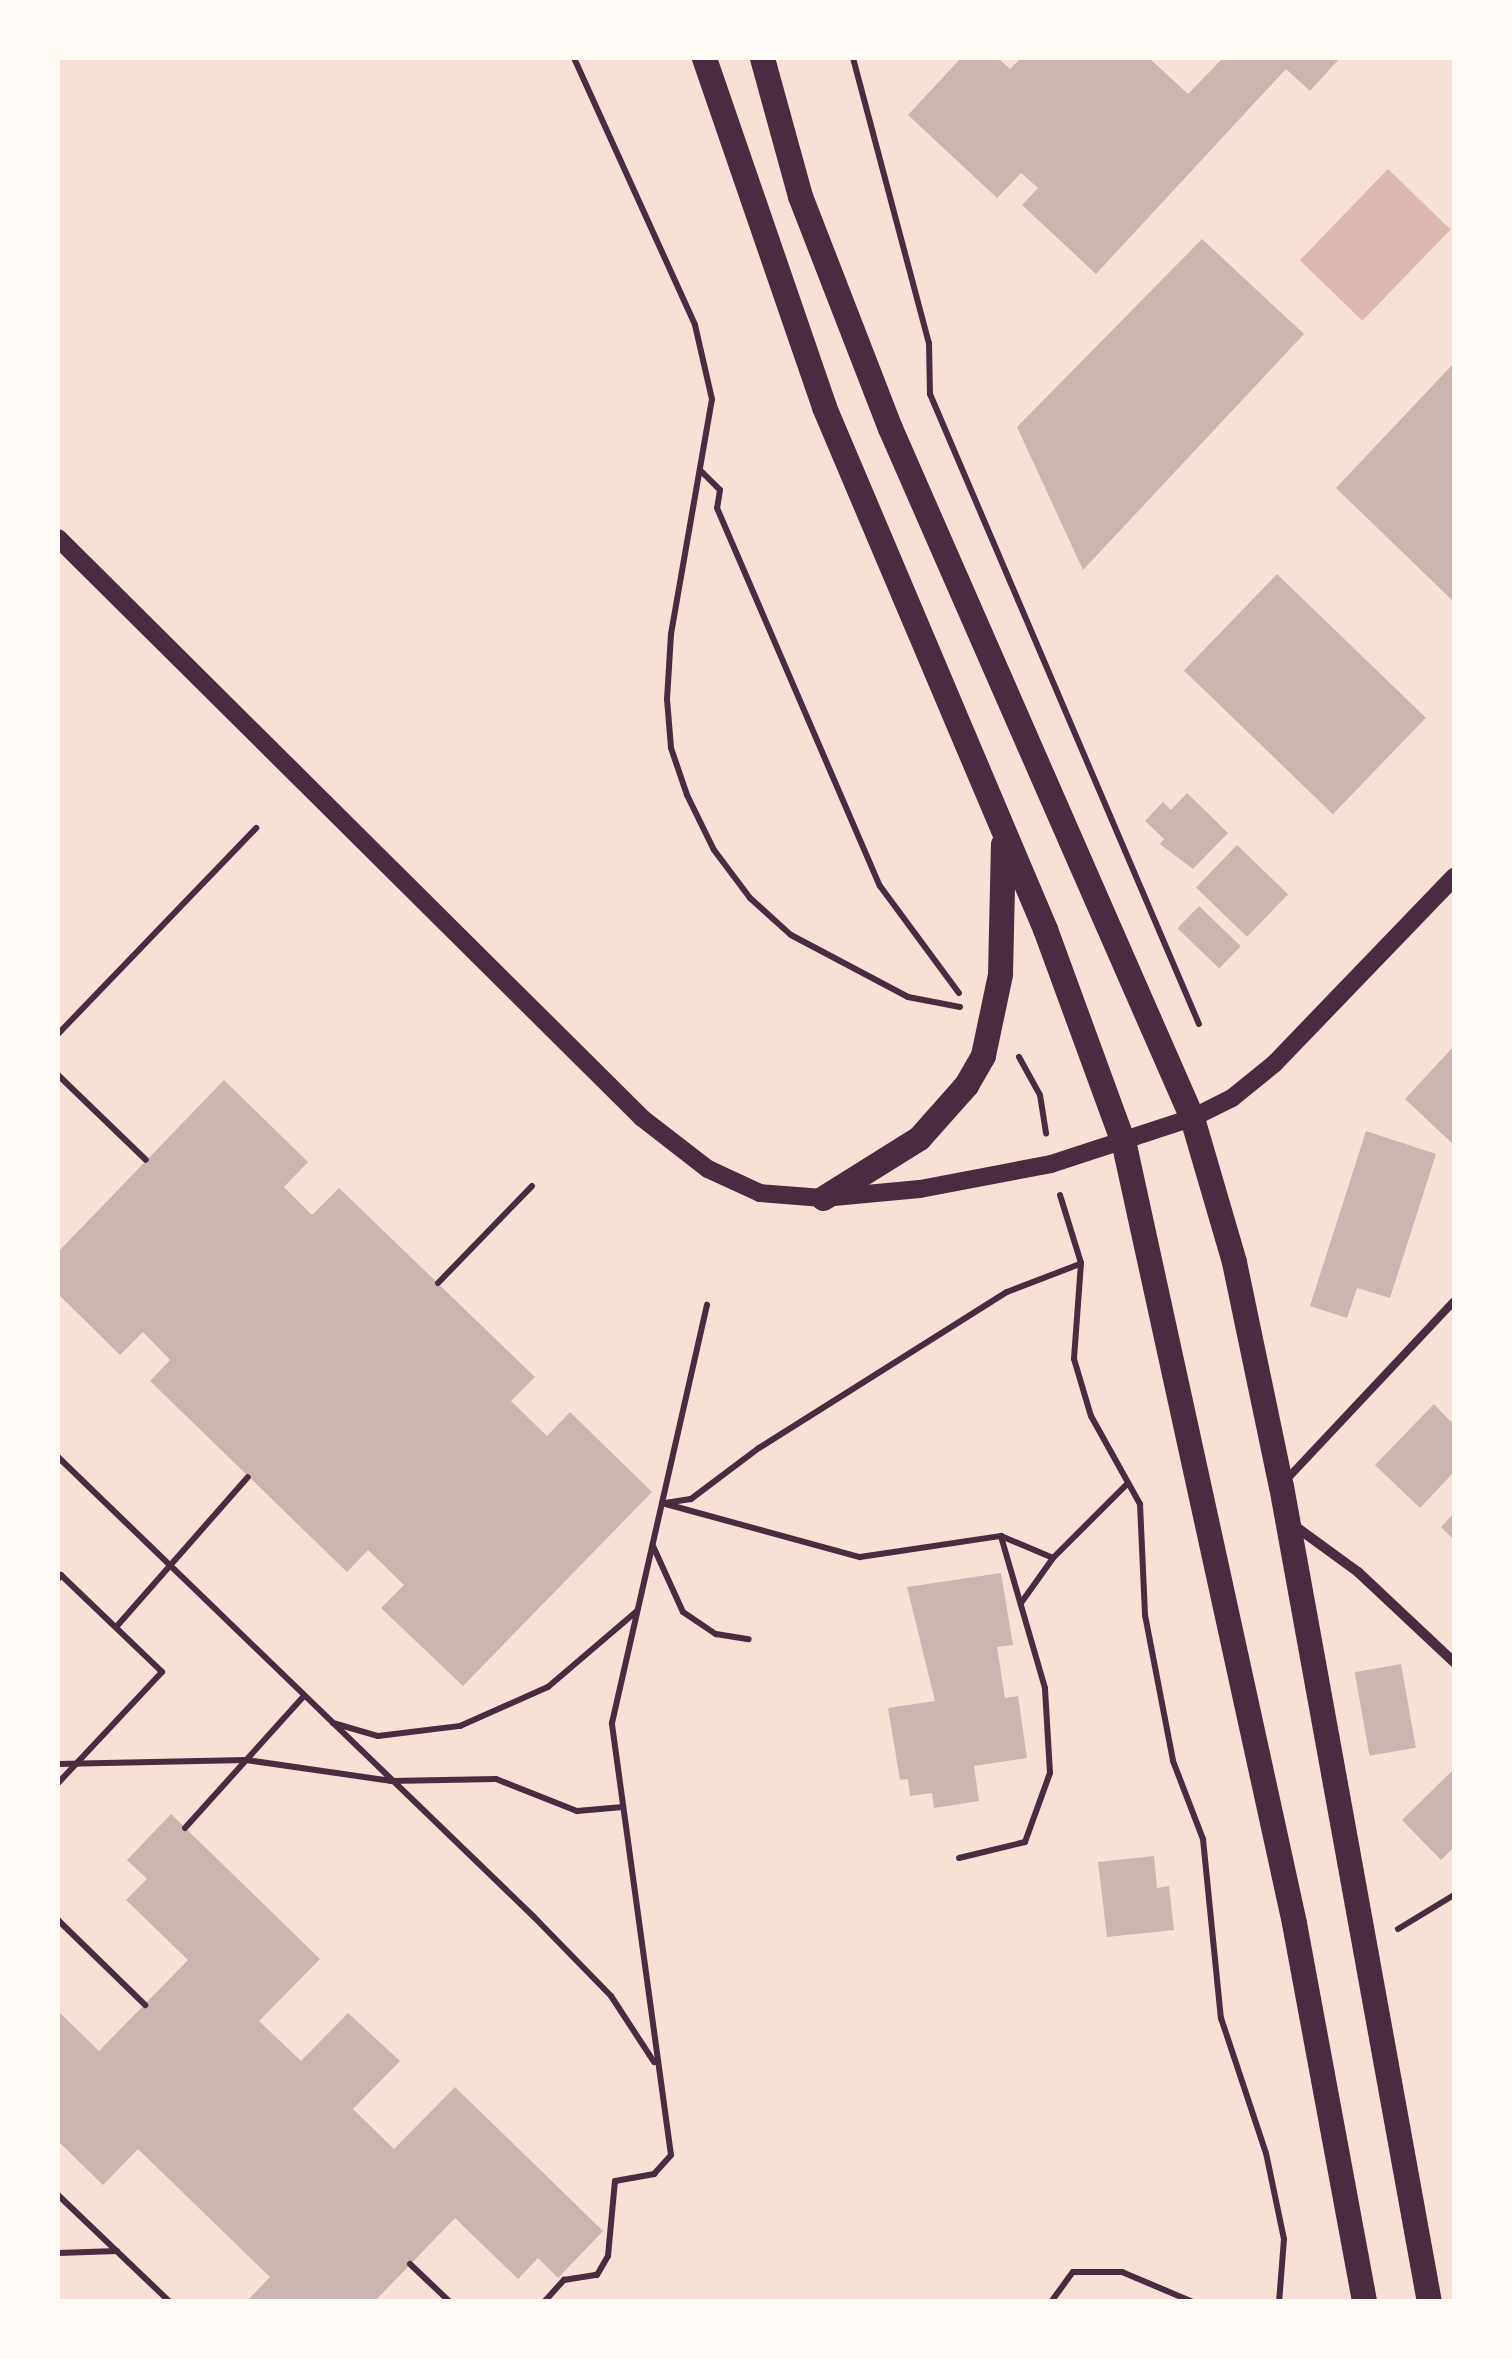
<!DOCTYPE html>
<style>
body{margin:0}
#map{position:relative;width:1512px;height:2359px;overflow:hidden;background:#f7e1d7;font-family:Quicksand,sans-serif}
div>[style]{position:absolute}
.water>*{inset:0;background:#dcb8b0;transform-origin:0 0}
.building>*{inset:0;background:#ccb4b1;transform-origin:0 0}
.path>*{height:6px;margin:-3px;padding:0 3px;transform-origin:3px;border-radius:3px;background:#4a2c40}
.service>*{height:8px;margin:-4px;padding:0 4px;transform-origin:4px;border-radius:4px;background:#4a2c40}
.minor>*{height:10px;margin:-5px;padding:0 5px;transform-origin:5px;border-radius:5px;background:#4a2c40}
.tertiary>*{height:18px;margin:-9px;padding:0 9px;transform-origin:9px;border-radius:9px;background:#4a2c40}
.primary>*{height:25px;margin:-12.5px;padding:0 12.5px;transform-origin:12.5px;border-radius:12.5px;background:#4a2c40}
span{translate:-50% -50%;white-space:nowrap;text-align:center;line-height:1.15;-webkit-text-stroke:8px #fffaf5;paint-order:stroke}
.frame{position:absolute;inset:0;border:60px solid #fffaf5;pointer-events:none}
</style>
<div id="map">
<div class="water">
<i style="left:1388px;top:169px;width:87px;height:127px;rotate:44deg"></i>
</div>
<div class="building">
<i style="clip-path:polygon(961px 58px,998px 58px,1010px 69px,1021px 58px,1149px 58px,1188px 94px,1223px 58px,1340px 58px,1310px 91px,1286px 69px,1096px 274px,1022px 205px,1038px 188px,1021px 173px,997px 198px,908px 115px)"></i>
<i style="clip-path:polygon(1202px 239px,1304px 334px,1083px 570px,1017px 427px)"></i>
<i style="clip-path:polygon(1454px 363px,1454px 602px,1336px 488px)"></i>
<i style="left:1277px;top:574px;width:207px;height:134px;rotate:44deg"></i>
<i style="clip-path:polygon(1187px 793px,1228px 833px,1193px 869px,1160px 844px,1164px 839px,1145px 821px,1163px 802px,1171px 810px)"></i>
<i style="left:1237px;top:845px;width:71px;height:59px;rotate:44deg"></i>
<i style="left:1199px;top:906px;width:58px;height:31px;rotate:44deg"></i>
<i style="clip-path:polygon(1454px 1046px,1454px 1145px,1405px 1099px)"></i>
<i style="clip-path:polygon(224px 1080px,308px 1162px,284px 1187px,312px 1215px,339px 1188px,535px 1377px,511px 1401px,547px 1436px,570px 1412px,652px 1492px,463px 1686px,381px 1608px,404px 1585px,368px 1550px,347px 1572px,150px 1381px,170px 1360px,143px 1332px,120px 1355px,58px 1294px,58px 1252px)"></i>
<i style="clip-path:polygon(1366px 1131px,1436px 1154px,1390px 1298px,1357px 1288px,1347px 1318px,1310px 1306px)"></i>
<i style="clip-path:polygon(1434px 1404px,1451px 1422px,1454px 1418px,1454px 1472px,1420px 1508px,1375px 1465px)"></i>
<i style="clip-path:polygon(1454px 1513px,1454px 1540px,1441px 1527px)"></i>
<i style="clip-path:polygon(1001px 1573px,1013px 1645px,997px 1647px,1005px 1698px,1018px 1696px,1027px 1758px,974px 1766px,979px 1801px,934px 1808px,932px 1793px,910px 1796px,908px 1779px,900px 1780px,888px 1708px,935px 1701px,907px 1587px)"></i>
<i style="left:1401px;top:1664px;width:85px;height:47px;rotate:80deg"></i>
<i style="clip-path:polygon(1454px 1769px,1454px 1847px,1441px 1860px,1402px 1820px)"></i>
<i style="clip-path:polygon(171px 1814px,320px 1959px,259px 2021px,301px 2061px,348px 2013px,400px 2061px,353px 2109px,394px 2149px,455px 2087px,603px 2231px,558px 2278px,538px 2258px,518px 2279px,455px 2218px,374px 2302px,246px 2302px,270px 2277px,138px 2149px,103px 2185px,58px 2141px,58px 2011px,99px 2051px,188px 1960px,126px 1900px,147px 1879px,127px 1860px)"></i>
<i style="clip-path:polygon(1154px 1856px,1157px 1888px,1169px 1886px,1174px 1930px,1107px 1937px,1098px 1862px)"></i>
</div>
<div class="path">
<i style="left:574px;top:58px;width:293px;rotate:65.6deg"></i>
<i style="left:695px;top:325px;width:76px;rotate:77.1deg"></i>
<i style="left:712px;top:399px;width:239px;rotate:99.9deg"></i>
<i style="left:671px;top:634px;width:65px;rotate:93.5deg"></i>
<i style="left:667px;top:699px;width:49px;rotate:85.3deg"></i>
<i style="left:671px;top:748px;width:50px;rotate:71.2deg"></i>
<i style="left:687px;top:795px;width:61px;rotate:63.9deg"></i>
<i style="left:714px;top:850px;width:60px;rotate:53.1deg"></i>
<i style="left:750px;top:898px;width:55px;rotate:42.1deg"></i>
<i style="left:791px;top:935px;width:132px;rotate:27.9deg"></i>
<i style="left:908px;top:997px;width:53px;rotate:10.9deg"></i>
<i style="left:853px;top:58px;width:295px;rotate:75.1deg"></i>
<i style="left:929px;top:343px;width:51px;rotate:88.9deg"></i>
<i style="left:930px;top:394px;width:685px;rotate:66.88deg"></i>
<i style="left:702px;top:472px;width:25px;rotate:45deg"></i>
<i style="left:720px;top:490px;width:18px;rotate:99deg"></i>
<i style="left:717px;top:508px;width:412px;rotate:66.7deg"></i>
<i style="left:880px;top:886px;width:133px;rotate:53.6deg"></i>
<i style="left:58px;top:1034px;width:286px;rotate:-46.1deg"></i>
<i style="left:1019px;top:1057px;width:43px;rotate:61.1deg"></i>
<i style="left:1040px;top:1095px;width:39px;rotate:81deg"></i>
<i style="left:58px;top:1075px;width:122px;rotate:44deg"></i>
<i style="left:1060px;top:1195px;width:71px;rotate:72.8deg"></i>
<i style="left:1081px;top:1263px;width:96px;rotate:94.2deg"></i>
<i style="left:1074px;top:1359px;width:59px;rotate:73.4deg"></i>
<i style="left:1091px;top:1416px;width:101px;rotate:60.9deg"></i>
<i style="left:1140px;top:1504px;width:111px;rotate:87.4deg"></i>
<i style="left:1145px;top:1615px;width:149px;rotate:79.1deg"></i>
<i style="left:1173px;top:1761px;width:84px;rotate:69deg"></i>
<i style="left:1203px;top:1839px;width:180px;rotate:84.3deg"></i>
<i style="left:1221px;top:2018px;width:142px;rotate:71.6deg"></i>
<i style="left:1266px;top:2153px;width:88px;rotate:78.2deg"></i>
<i style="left:1284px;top:2239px;width:63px;rotate:94.5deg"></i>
<i style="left:438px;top:1283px;width:135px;rotate:-45.9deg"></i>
<i style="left:58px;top:1457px;width:662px;rotate:44.02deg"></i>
<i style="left:534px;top:1917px;width:110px;rotate:45.7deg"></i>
<i style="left:611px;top:1996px;width:79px;rotate:56.9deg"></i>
<i style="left:662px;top:1503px;width:205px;rotate:15.3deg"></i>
<i style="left:860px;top:1557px;width:143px;rotate:-8.5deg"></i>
<i style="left:1001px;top:1536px;width:56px;rotate:22.9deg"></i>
<i style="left:1053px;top:1558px;width:106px;rotate:-45deg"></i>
<i style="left:665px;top:1503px;width:26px;rotate:-9deg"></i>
<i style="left:691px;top:1499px;width:85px;rotate:-36.9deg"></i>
<i style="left:759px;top:1448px;width:293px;rotate:-32.2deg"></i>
<i style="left:1007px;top:1292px;width:78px;rotate:-21deg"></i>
<i style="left:653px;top:1546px;width:72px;rotate:65.6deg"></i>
<i style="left:683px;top:1612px;width:40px;rotate:34deg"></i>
<i style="left:716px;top:1634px;width:33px;rotate:9deg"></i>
<i style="left:58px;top:1579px;width:5px;rotate:-53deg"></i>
<i style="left:61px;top:1575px;width:140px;rotate:43.8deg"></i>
<i style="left:162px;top:1672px;width:152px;rotate:133.1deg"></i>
<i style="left:1021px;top:1603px;width:55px;rotate:-54.6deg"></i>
<i style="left:117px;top:1626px;width:198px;rotate:-48.7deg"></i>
<i style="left:333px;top:1723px;width:47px;rotate:16.1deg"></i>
<i style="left:378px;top:1736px;width:83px;rotate:-7deg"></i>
<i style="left:460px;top:1726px;width:96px;rotate:-23.9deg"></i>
<i style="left:548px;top:1687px;width:117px;rotate:-40.5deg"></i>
<i style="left:58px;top:1764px;width:188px;rotate:-1.2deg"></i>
<i style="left:246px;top:1760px;width:147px;rotate:8.2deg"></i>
<i style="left:391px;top:1781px;width:105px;rotate:-1.1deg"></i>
<i style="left:496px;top:1779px;width:87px;rotate:21.6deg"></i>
<i style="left:577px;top:1811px;width:46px;rotate:-5deg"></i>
<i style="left:185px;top:1828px;width:176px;rotate:-48deg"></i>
<i style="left:959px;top:1858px;width:68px;rotate:-13.6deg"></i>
<i style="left:1025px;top:1842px;width:73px;rotate:-70.1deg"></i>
<i style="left:1050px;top:1773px;width:85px;rotate:-93.4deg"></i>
<i style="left:1045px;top:1688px;width:157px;rotate:-106.2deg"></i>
<i style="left:58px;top:1920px;width:122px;rotate:44.3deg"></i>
<i style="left:1398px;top:1929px;width:66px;rotate:-31.3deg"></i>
<i style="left:58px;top:2195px;width:155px;rotate:43.7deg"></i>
<i style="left:58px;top:2253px;width:59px;rotate:-1.9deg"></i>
<i style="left:410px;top:2264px;width:55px;rotate:43.5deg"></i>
<i style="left:544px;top:2302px;width:30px;rotate:-48deg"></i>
<i style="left:564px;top:2280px;width:33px;rotate:-9deg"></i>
<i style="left:597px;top:2275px;width:22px;rotate:-60deg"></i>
<i style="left:608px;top:2256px;width:75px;rotate:-84.7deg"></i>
<i style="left:615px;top:2181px;width:40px;rotate:-10deg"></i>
<i style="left:654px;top:2174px;width:25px;rotate:-48deg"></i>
<i style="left:671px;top:2155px;width:436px;rotate:-97.8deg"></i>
<i style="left:612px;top:1723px;width:429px;rotate:-77.2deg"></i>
<i style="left:1051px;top:2302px;width:37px;rotate:-54deg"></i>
<i style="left:1073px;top:2272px;width:49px"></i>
<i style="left:1122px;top:2272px;width:77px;rotate:22.9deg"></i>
</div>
<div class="service">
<i style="left:1286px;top:1480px;width:245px;rotate:-46.8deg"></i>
</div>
<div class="minor">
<i style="left:1292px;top:1524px;width:82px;rotate:36deg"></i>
<i style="left:1358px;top:1572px;width:132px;rotate:43.2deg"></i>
</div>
<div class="tertiary">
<i style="left:58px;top:538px;width:823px;rotate:44.8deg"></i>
<i style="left:642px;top:1118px;width:83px;rotate:37.7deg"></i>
<i style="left:708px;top:1169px;width:57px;rotate:24.8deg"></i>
<i style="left:760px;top:1193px;width:63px;rotate:4.5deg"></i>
<i style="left:823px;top:1198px;width:97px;rotate:-5.3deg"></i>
<i style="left:920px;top:1189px;width:133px;rotate:-10.8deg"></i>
<i style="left:1051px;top:1164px;width:148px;rotate:-18.1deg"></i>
<i style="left:1192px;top:1118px;width:45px;rotate:-26.6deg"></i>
<i style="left:1232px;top:1098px;width:54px;rotate:-39deg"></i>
<i style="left:1274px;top:1064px;width:260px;rotate:-46.1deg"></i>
</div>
<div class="primary">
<i style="left:704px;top:58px;width:369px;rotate:71deg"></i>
<i style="left:824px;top:407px;width:567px;rotate:67.05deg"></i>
<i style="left:1045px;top:929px;width:230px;rotate:69.9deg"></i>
<i style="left:1124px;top:1145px;width:796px;rotate:77.67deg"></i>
<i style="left:1294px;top:1923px;width:385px;rotate:79.5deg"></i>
<i style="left:762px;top:58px;width:143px;rotate:74.6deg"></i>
<i style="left:800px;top:196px;width:249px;rotate:68.8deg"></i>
<i style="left:890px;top:428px;width:753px;rotate:66.36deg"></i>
<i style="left:1192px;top:1118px;width:150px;rotate:73.7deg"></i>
<i style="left:1234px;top:1262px;width:229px;rotate:78.2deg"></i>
<i style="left:1281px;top:1486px;width:829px;rotate:79.72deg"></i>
<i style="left:823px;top:1198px;width:113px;rotate:-32deg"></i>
<i style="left:919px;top:1138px;width:71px;rotate:-48.4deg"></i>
<i style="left:966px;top:1085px;width:34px;rotate:-60deg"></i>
<i style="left:983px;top:1055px;width:83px;rotate:-78.1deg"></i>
<i style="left:1000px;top:974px;width:130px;rotate:-88.7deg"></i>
</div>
<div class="frame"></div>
</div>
